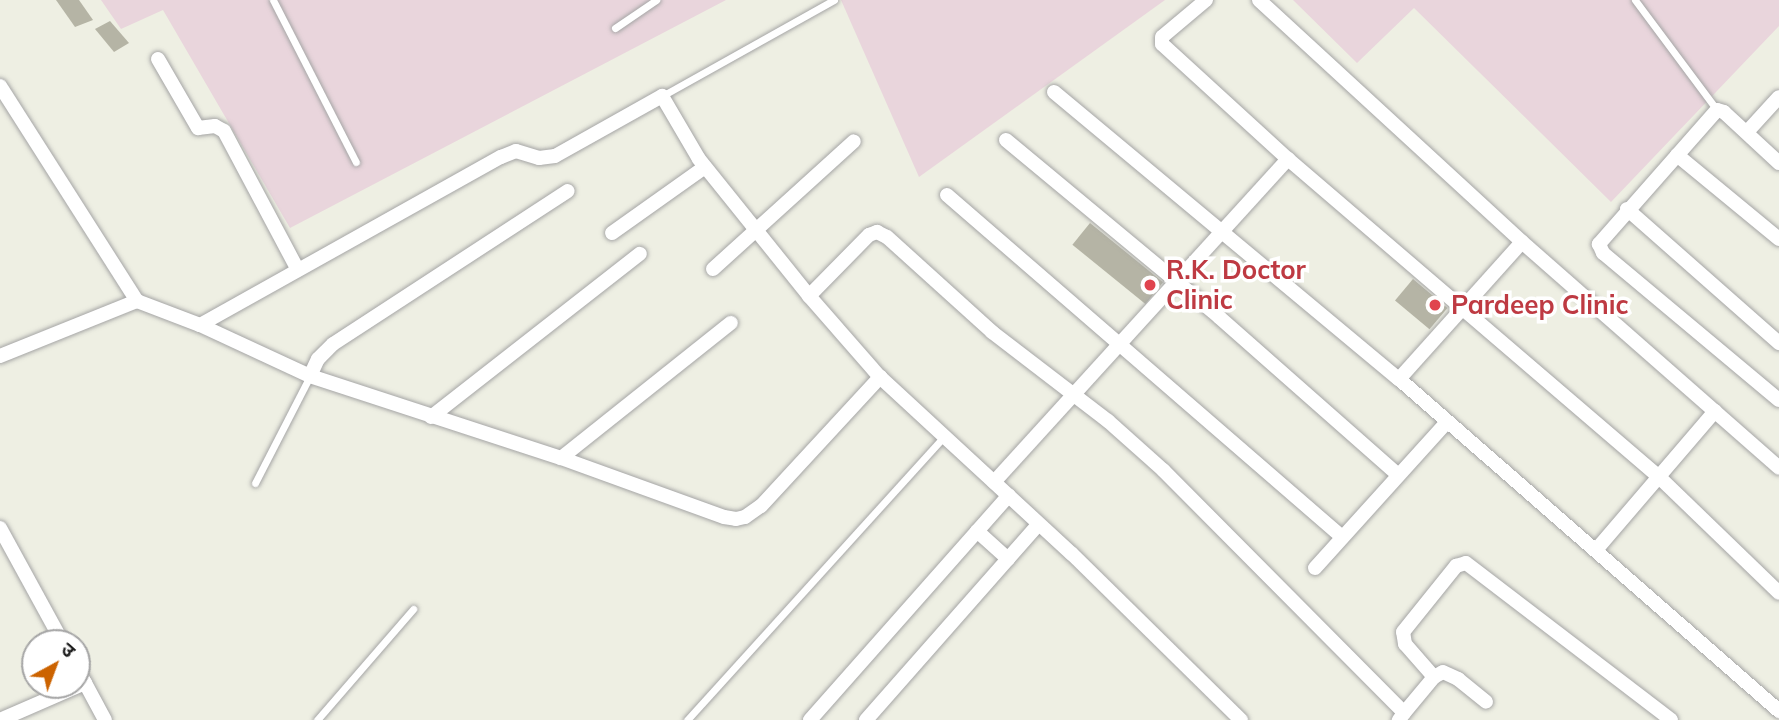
<!DOCTYPE html>
<meta charset="utf-8">
<style>
body{margin:0}
#map{position:relative;width:1779px;height:720px;overflow:hidden;background:#eeefe3;font-family:Mulish,"Noto Sans Devanagari",sans-serif}
div>[style]{position:absolute}
.industrial>*{inset:0;background:#e9d5dc}
.building>*{inset:0;background:#b5b4a5;transform-origin:0 0}
.roads{filter:drop-shadow(0 0 2px #a5a5a5) drop-shadow(0 0 2px #a5a5a5)}
.service>*{height:7px;margin:-3.5px;padding:0 3.5px;transform-origin:3.5px;border-radius:3.5px;background:#fff}
.minor>*{height:14px;margin:-7px;padding:0 7px;transform-origin:7px;border-radius:7px;background:#fff}
.dots>*{width:19px;height:19px;translate:-50% -50%;box-sizing:border-box;border:4px solid #fff;border-radius:50%}
span{translate:-50% -50%;white-space:nowrap;text-align:center;line-height:1.15;-webkit-text-stroke:7px #fff;paint-order:stroke}
.health-label{font-size:26px;color:#be3a42;font-weight:700}
.left{translate:0 -50%;text-align:left}
.north{position:absolute;left:21px;top:629px;width:70px;height:70px;box-sizing:border-box;background:#fff;border:2px solid #a5a5a5;border-radius:50%;rotate:41deg;font-size:19px;font-weight:700;line-height:28px;text-align:center;color:#1e1e1e}
.north::after{content:'';display:block;margin:auto;width:24px;height:32px;background:#cc6300;clip-path:polygon(50% 0,100% 100%,50% 72%,0 100%)}
</style>
<div id="map">
<div class="industrial">
<i style="clip-path:polygon(101px 0,726px 0,290px 228px,163px 10px,121px 29px)"></i>
<i style="clip-path:polygon(841px 0,1165px 0,919px 177px)"></i>
<i style="clip-path:polygon(1293px 0,1779px 0,1779px 26px,1611px 202px,1414px 8px,1357px 63px)"></i>
</div>
<div class="building">
<i style="clip-path:polygon(56px 0,79px 0,93px 20px,75px 27px)"></i>
<i style="clip-path:polygon(110px 21px,129px 43px,114px 52px,95px 29px)"></i>
<i style="left:1090px;top:223px;width:94px;height:28px;rotate:39deg"></i>
<i style="left:1413px;top:279px;width:45px;height:28px;rotate:40deg"></i>
</div>
<div class="roads">
<div class="service">
<i style="left:273px;top:0;width:182px;rotate:62.9deg"></i>
<i style="left:1635px;top:0;width:137px;rotate:53.3deg"></i>
<i style="left:615px;top:28px;width:50px;rotate:-34.3deg"></i>
<i style="left:662px;top:96px;width:197px;rotate:-29.2deg"></i>
<i style="left:255px;top:483px;width:120px;rotate:-62.8deg"></i>
<i style="left:317px;top:720px;width:147px;rotate:-49.1deg"></i>
<i style="left:687px;top:720px;width:382px;rotate:-47.8deg"></i>
</div>
<div class="minor">
<i style="left:1206px;top:0;width:57px;rotate:139.9deg"></i>
<i style="left:1162px;top:37px;width:7px;rotate:90deg"></i>
<i style="left:1162px;top:44px;width:171px;rotate:42.4deg"></i>
<i style="left:1288px;top:159px;width:487px;rotate:40.6deg"></i>
<i style="left:1658px;top:476px;width:168px;rotate:44deg"></i>
<i style="left:1259px;top:0;width:357px;rotate:42.6deg"></i>
<i style="left:1522px;top:242px;width:342px;rotate:41.3deg"></i>
<i style="left:158px;top:59px;width:80px;rotate:59.9deg"></i>
<i style="left:198px;top:128px;width:17px;rotate:-7deg"></i>
<i style="left:215px;top:126px;width:10px;rotate:29deg"></i>
<i style="left:224px;top:131px;width:157px;rotate:62deg"></i>
<i style="left:0;top:86px;width:255px;rotate:57.5deg"></i>
<i style="left:137px;top:301px;width:67px;rotate:20.9deg"></i>
<i style="left:200px;top:325px;width:121px;rotate:24.9deg"></i>
<i style="left:310px;top:376px;width:264px;rotate:18.1deg"></i>
<i style="left:561px;top:458px;width:173px;rotate:19.9deg"></i>
<i style="left:724px;top:517px;width:12px;rotate:9deg"></i>
<i style="left:736px;top:519px;width:9px;rotate:-13deg"></i>
<i style="left:745px;top:517px;width:19px;rotate:-35deg"></i>
<i style="left:761px;top:506px;width:176px;rotate:-47.3deg"></i>
<i style="left:880px;top:377px;width:261px;rotate:42.7deg"></i>
<i style="left:1072px;top:554px;width:237px;rotate:44.5deg"></i>
<i style="left:1054px;top:92px;width:449px;rotate:39.8deg"></i>
<i style="left:1399px;top:379px;width:505px;rotate:41.14deg"></i>
<i style="left:1747px;top:132px;width:47px;rotate:-47.6deg"></i>
<i style="left:1006px;top:140px;width:277px;rotate:39.7deg"></i>
<i style="left:1219px;top:317px;width:237px;rotate:41.4deg"></i>
<i style="left:1677px;top:155px;width:132px;rotate:39.5deg"></i>
<i style="left:1779px;top:163px;width:75px;rotate:-137.2deg"></i>
<i style="left:1724px;top:112px;width:7px;rotate:-164deg"></i>
<i style="left:1717px;top:110px;width:179px;rotate:131.4deg"></i>
<i style="left:1599px;top:244px;width:10px;rotate:66deg"></i>
<i style="left:1603px;top:253px;width:229px;rotate:39.9deg"></i>
<i style="left:947px;top:195px;width:521px;rotate:40.88deg"></i>
<i style="left:1627px;top:209px;width:203px;rotate:41.4deg"></i>
<i style="left:612px;top:233px;width:114px;rotate:-35.4deg"></i>
<i style="left:713px;top:269px;width:190px;rotate:-42.2deg"></i>
<i style="left:809px;top:296px;width:86px;rotate:-45.5deg"></i>
<i style="left:869px;top:235px;width:9px;rotate:-21deg"></i>
<i style="left:877px;top:232px;width:11px;rotate:27deg"></i>
<i style="left:887px;top:237px;width:142px;rotate:42.1deg"></i>
<i style="left:992px;top:332px;width:146px;rotate:37.5deg"></i>
<i style="left:1108px;top:421px;width:74px;rotate:41.7deg"></i>
<i style="left:1163px;top:470px;width:342px;rotate:45.2deg"></i>
<i style="left:1404px;top:713px;width:9px;rotate:126deg"></i>
<i style="left:200px;top:325px;width:345px;rotate:-29.2deg"></i>
<i style="left:501px;top:157px;width:16px;rotate:-22deg"></i>
<i style="left:516px;top:151px;width:24px;rotate:17deg"></i>
<i style="left:539px;top:158px;width:16px;rotate:-7deg"></i>
<i style="left:555px;top:156px;width:123px;rotate:-29.3deg"></i>
<i style="left:662px;top:96px;width:73px;rotate:59.6deg"></i>
<i style="left:699px;top:159px;width:176px;rotate:51.2deg"></i>
<i style="left:809px;top:296px;width:108px;rotate:48.8deg"></i>
<i style="left:0;top:356px;width:148px;rotate:-21.9deg"></i>
<i style="left:310px;top:376px;width:19px;rotate:-65deg"></i>
<i style="left:318px;top:359px;width:21px;rotate:-45deg"></i>
<i style="left:333px;top:344px;width:280px;rotate:-33.1deg"></i>
<i style="left:1399px;top:379px;width:184px;rotate:-48.1deg"></i>
<i style="left:431px;top:417px;width:265px;rotate:-38deg"></i>
<i style="left:561px;top:458px;width:217px;rotate:-38.5deg"></i>
<i style="left:994px;top:482px;width:437px;rotate:-47.7deg"></i>
<i style="left:0;top:528px;width:131px;rotate:61.3deg"></i>
<i style="left:977px;top:531px;width:42px;rotate:42.1deg"></i>
<i style="left:1596px;top:550px;width:183px;rotate:-49.4deg"></i>
<i style="left:1315px;top:568px;width:197px;rotate:-47.9deg"></i>
<i style="left:77px;top:668px;width:59px;rotate:61.7deg"></i>
<i style="left:1434px;top:677px;width:44px;rotate:-131.3deg"></i>
<i style="left:1405px;top:644px;width:12px;rotate:-99deg"></i>
<i style="left:1403px;top:632px;width:85px;rotate:-51.2deg"></i>
<i style="left:1456px;top:566px;width:10px;rotate:-17deg"></i>
<i style="left:1466px;top:563px;width:258px;rotate:37.4deg"></i>
<i style="left:1404px;top:713px;width:47px;rotate:-50.2deg"></i>
<i style="left:1434px;top:677px;width:10px;rotate:-29deg"></i>
<i style="left:1443px;top:672px;width:17px;rotate:25deg"></i>
<i style="left:1458px;top:679px;width:36px;rotate:39deg"></i>
<i style="left:0;top:720px;width:93px;rotate:-23.5deg"></i>
<i style="left:810px;top:720px;width:300px;rotate:-48.5deg"></i>
<i style="left:866px;top:720px;width:261px;rotate:-48.6deg"></i>
</div>
</div>
<div class="dots">
<i style="left:1150px;top:285px;background:#e0444e"></i>
<i style="left:1435px;top:305px;background:#e0444e"></i>
</div>
<div class="health-label">
<span class="left" style="left:1166px;top:285px">R.K. Doctor<br>Clinic</span>
<span class="left" style="left:1451px;top:305px">Pardeep Clinic</span>
</div>
<div class="north">उ</div>
</div>
